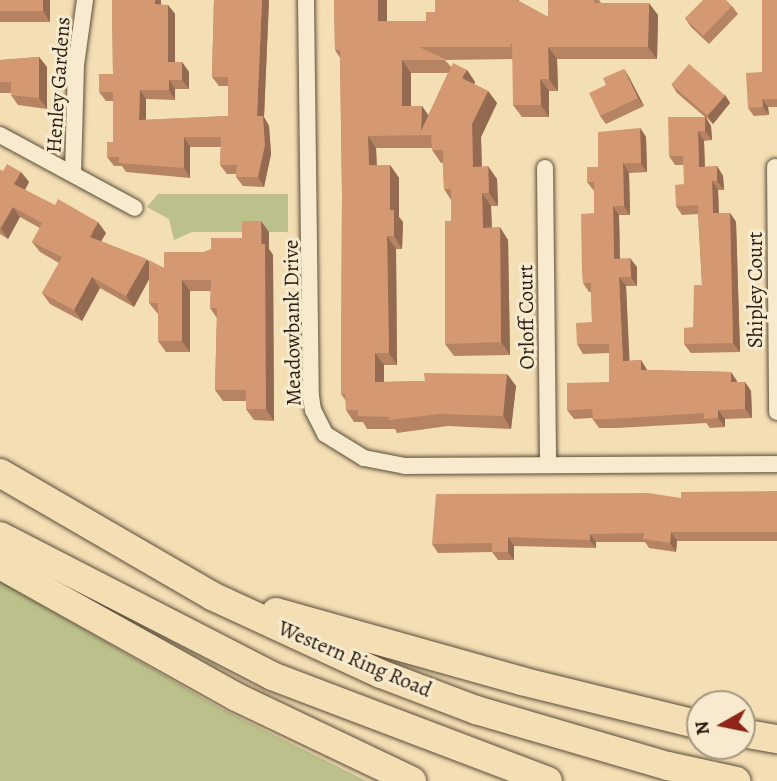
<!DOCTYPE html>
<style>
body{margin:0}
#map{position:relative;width:777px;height:781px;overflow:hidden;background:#f4deb3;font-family:Alegreya,serif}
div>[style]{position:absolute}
.green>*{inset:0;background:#bcc18b}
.roads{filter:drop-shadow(0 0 2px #5a4d3a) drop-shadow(0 0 2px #5a4d3a)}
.minor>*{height:16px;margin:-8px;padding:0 8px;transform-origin:8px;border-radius:8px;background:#f8eace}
.motorway>*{height:28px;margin:-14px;padding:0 14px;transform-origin:14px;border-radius:14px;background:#f4deb3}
.wall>*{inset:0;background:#b68463;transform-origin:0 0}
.shaded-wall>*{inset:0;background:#946b50}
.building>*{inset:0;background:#d49973;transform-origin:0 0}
span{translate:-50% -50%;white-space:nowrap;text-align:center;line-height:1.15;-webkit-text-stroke:6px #f8eace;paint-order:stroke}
.street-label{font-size:21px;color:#271d11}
.north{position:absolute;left:686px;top:690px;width:70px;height:70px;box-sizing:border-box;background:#f8eace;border:2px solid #a49882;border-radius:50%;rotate:261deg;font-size:19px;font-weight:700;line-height:28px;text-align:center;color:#271d11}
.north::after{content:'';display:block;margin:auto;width:24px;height:32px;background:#8f2418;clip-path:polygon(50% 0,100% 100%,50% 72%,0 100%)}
</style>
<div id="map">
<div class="green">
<i style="clip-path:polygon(158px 194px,288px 194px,288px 232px,192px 232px,174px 240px,169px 219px,147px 207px)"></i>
<i style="clip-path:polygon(0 581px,222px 709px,367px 781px,0 781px)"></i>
</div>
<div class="roads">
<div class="minor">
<i style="left:306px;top:0;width:396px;rotate:89.3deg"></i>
<i style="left:311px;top:396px;width:14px;rotate:82deg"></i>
<i style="left:313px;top:410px;width:27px;rotate:63deg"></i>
<i style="left:325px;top:434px;width:46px;rotate:31.6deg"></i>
<i style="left:364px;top:458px;width:42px;rotate:11deg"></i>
<i style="left:405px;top:466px;width:372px;rotate:-0.3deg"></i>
<i style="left:0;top:135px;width:153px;rotate:28.4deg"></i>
<i style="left:775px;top:167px;width:245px;rotate:89.5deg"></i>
<i style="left:545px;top:168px;width:297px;rotate:89.4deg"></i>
<i style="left:73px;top:173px;width:108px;rotate:-88.4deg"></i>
<i style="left:76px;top:65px;width:66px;rotate:-82.1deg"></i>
</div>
<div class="motorway">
<i style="left:0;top:473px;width:245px;rotate:30.1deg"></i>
<i style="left:212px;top:596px;width:186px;rotate:24.8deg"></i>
<i style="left:381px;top:674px;width:102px;rotate:20.8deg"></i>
<i style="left:476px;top:710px;width:200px;rotate:16.3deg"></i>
<i style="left:668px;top:766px;width:70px;rotate:12.4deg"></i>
<i style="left:0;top:536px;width:306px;rotate:27.2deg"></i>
<i style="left:272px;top:676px;width:295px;rotate:20.8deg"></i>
<i style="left:0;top:565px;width:270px;rotate:29.2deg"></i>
<i style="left:236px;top:697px;width:195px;rotate:25.5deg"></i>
<i style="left:276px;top:612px;width:255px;rotate:15.7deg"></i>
<i style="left:521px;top:681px;width:184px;rotate:13.8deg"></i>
<i style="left:742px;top:733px;width:36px;rotate:10deg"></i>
</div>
</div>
<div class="wall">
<i style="left:0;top:0;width:50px;height:22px"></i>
<i style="clip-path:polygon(112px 0,161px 0,161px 5px,168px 5px,175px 14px,175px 62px,182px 62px,189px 72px,189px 89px,175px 89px,175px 100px,146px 99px,146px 120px,228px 116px,228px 86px,219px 86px,212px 77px,214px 0,269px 0,264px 117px,269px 126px,271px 154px,264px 187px,243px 186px,236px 177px,236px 174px,227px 174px,220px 165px,221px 147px,190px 147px,190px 178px,126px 172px,122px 166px,114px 166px,107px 157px,113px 142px,113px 101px,106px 101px,99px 92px,113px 74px)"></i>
<i style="clip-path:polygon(evenodd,334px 0,387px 0,387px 21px,426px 21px,435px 12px,435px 0,519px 0,519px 1px,548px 17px,548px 0,599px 0,601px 3px,658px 15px,657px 59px,557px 59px,558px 91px,549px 91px,549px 117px,522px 117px,513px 105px,513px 59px,445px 60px,451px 67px,467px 70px,475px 82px,474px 84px,488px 91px,497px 103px,481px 137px,482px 167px,497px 179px,498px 206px,491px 206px,492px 228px,508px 240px,510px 355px,454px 356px,445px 344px,451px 221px,451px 200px,444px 189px,443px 163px,441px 163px,432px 150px,432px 148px,376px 148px,377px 165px,390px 165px,399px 178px,399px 217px,403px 222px,402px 249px,396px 249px,397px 365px,384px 365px,384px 382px,425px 381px,507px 374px,516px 386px,511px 429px,448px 426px,397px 433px,395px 429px,367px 429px,363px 422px,354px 422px,346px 410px,346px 401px,341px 394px,342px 192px,340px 58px,335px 50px,334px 0,411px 73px,448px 73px,428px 116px,422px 106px,411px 106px,411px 73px)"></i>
<i style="clip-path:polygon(777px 0,777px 107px,768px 107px,769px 115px,754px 116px,748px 108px,762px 72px)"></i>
<i style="clip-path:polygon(732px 6px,738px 14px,709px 44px,691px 27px,685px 18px)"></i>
<i style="clip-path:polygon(39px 57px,47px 67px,47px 109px,18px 105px,11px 95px,11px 93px,0 93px,0 60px)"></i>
<i style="clip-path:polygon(624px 69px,629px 77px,644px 106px,606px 124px,600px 116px,606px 85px)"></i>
<i style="clip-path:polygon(672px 85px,725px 95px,730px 103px,713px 124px,706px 117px,711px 126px,712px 140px,704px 141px,705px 167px,717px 166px,723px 176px,724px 190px,718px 190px,719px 213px,730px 213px,736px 222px,740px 352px,691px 353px,684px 344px,693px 327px,702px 285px,698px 214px,682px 215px,676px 206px,684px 184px,684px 165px,675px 165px,669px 156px,705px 117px,677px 93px)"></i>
<i style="clip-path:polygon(640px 128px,646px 137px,647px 172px,629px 173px,630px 215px,619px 215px,620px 258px,637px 267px,637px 286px,626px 286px,629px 361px,641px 360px,647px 370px,731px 372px,737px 382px,745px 382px,751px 391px,752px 418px,725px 419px,725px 427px,710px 428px,706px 423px,617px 428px,599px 428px,592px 418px,574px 419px,567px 410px,609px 382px,609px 353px,583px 354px,577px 344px,592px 322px,591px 292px,589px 292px,583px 283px,594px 213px,594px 191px,587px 182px,598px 167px)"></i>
<i style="clip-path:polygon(0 170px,3px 171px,21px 172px,29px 182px,25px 190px,106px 233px,101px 241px,164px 268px,204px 252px,242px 238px,269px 232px,269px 249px,273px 255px,274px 421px,254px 420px,246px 409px,246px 401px,223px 401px,215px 390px,217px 318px,210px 308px,211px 291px,190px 291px,190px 352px,166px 352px,158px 341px,158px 314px,149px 303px,149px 279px,134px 307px,100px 288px,82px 321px,50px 304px,42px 293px,59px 263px,40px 252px,32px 242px,40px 228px,20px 217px,8px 239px,0 234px)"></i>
<i style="clip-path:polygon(777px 491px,777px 541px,677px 541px,676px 552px,649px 548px,645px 542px,596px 542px,596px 548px,514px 546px,514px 560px,498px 560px,492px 552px,438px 553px,432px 544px,681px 498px)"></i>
</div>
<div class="shaded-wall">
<i style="clip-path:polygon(43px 0,50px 0,50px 22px,43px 11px)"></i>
<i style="clip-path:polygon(155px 0,161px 0,161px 14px,155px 4px)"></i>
<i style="clip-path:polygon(262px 0,269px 0,264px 117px,269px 126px,271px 154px,264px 187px,258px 177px,257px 116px)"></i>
<i style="clip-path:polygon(378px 0,387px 0,387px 34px,378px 21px)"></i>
<i style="clip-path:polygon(649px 3px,658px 15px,657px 59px,648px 47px)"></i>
<i style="clip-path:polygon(168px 5px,175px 14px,175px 72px,168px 62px)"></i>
<i style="clip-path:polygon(548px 47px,557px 59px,558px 91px,549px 79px)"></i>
<i style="clip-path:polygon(39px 57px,47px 67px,47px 109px,39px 98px)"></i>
<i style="clip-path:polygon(402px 60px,411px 73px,411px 119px,402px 106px)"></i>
<i style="clip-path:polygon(182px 62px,189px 72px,189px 89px,182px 80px)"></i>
<i style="clip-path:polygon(624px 69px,629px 77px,644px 106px,638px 98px)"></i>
<i style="clip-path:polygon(467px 70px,475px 82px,471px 91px,462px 78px)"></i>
<i style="clip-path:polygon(540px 79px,549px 91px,549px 117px,541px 105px)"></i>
<i style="clip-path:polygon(169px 80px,175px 89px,175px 100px,169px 90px)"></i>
<i style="clip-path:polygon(140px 90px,146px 99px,146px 129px,139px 120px)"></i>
<i style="clip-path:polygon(488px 91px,497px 103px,481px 137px,482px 179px,473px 167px,472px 124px)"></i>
<i style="clip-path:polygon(725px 95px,730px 103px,713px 124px,707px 115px)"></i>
<i style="clip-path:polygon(762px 99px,768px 107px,769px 115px,763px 107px)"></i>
<i style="clip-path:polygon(422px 106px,431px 119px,421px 131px)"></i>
<i style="clip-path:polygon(705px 117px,711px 126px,712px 140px,705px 131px)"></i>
<i style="clip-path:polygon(640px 128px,646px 137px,647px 172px,641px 163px)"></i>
<i style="clip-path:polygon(698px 131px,704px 141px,705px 176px,699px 167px)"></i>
<i style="clip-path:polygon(368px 136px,376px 148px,377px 178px,369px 165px)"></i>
<i style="clip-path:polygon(184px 137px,190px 147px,190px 178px,184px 168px)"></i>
<i style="clip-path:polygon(623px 163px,629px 173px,630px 215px,624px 206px)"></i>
<i style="clip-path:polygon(390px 165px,399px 178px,399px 217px,403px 222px,402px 249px,394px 236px,390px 210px)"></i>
<i style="clip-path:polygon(488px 166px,497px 179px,498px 206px,489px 193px)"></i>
<i style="clip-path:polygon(717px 166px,723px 176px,724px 190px,717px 181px)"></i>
<i style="clip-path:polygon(21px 172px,29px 182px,22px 195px,14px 184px)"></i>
<i style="clip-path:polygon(712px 181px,718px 190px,719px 222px,713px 213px)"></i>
<i style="clip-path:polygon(482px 193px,491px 206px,492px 240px,483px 228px)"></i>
<i style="clip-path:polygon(613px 206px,619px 215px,620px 268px,614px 259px)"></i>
<i style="clip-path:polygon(13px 207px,20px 217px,8px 239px,1px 229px)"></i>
<i style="clip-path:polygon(730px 213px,736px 222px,740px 352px,733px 343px)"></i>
<i style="clip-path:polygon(261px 221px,269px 232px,269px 249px,273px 255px,274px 421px,266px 409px)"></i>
<i style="clip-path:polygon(98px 222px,106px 233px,97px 248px,90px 237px)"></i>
<i style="clip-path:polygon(500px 227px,508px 240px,510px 355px,501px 342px)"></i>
<i style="clip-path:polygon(387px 236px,396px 249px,397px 365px,389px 353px)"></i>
<i style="clip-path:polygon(630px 258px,637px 267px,637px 286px,631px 277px)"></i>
<i style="clip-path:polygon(147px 259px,154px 270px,134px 307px,126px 296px)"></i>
<i style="clip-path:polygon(92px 277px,100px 288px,82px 321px,74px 310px)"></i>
<i style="clip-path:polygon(619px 277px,626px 286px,630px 370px,623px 361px)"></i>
<i style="clip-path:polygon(182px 280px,190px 291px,190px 352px,182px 341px)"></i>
<i style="clip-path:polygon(375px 353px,384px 365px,384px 395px,375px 382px)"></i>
<i style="clip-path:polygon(641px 360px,647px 370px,647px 380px,641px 370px)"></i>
<i style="clip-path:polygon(731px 372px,737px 381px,737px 392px,731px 382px)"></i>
<i style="clip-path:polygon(507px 374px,516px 386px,511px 429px,503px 416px)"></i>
<i style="clip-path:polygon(745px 382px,751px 391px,752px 418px,745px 409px)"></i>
<i style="clip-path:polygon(718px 410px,725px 419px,725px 427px,718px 418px)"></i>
<i style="clip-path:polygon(671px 532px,677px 541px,676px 552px,670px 543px)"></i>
<i style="clip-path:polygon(590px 534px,596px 542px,596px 548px,590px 540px)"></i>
<i style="clip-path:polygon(508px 537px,514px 546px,514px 560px,508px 552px)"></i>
</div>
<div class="building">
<i style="left:0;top:0;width:43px;height:11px"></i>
<i style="clip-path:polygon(112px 0,155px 0,155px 4px,168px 5px,168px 62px,182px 62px,182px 80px,169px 80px,169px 90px,140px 90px,139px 120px,228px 116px,228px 77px,212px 77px,214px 0,262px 0,257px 116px,263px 116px,265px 145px,258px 177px,236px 177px,237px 165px,220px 165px,221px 137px,184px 137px,184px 168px,119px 163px,119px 157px,107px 157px,107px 142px,113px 142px,113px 92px,99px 92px,99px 74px,113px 74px)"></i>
<i style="clip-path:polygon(334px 0,378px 0,378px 21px,426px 21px,426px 12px,435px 12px,435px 0,517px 0,548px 17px,548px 0,594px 0,594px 3px,649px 3px,648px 47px,548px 47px,549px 79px,540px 79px,541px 105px,513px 105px,512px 42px,510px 47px,419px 47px,447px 60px,402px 60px,402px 106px,422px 106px,421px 131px,453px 63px,467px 70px,462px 78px,488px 91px,472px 124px,473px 167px,488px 166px,489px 193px,482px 193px,483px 228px,500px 227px,501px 342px,445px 344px,445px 221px,451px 221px,451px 189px,444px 189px,443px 150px,432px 150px,431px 135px,368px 136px,369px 165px,390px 165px,390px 210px,394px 210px,394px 236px,387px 236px,389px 353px,375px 353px,375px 382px,425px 381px,424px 373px,507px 374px,503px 416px,439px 414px,389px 420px,389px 417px,358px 416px,358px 410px,346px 410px,345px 394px,341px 394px,342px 192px,340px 50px,335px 50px)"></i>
<i style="clip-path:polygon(703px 0,726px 0,732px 6px,703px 36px,685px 18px)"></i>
<i style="clip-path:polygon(762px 0,777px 0,777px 99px,762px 99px,763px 107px,748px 108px,746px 73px,762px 72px)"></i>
<i style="clip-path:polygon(39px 57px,39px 98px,11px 95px,11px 82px,0 82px,0 60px)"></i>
<i style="left:689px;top:64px;width:48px;height:27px;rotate:41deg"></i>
<i style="clip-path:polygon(624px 69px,638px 98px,600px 116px,589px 93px,606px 85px,603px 78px)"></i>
<i style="clip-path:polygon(668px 117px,705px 117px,705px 131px,698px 131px,699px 167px,717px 166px,717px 181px,712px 181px,713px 213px,730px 213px,733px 343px,684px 344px,684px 328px,693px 327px,694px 285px,702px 285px,698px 205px,676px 206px,675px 185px,684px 184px,683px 156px,669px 156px)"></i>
<i style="clip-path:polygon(640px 128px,641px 163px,623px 163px,624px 206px,613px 206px,614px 259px,630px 258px,631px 277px,619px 277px,623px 361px,641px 360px,641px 370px,731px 372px,731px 382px,745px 382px,745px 409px,718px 410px,718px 418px,704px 419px,704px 413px,610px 419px,593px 419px,592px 409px,567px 410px,567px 383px,609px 382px,609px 344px,577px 344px,576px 323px,592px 322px,591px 283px,583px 283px,582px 273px,581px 214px,594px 213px,594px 182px,587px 182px,587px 167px,598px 167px,598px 132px)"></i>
<i style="clip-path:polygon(7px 164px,21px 172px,14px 184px,55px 205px,58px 199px,98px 222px,90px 237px,147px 259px,126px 296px,92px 277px,74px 310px,42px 293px,62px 257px,32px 242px,42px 223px,13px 207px,0 228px,0 170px,3px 171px)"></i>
<i style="clip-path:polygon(242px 221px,261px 221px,261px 244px,265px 244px,266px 409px,246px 409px,246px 390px,215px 390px,217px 308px,210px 308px,211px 280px,182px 280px,182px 341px,158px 341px,158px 303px,149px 303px,149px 260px,164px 268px,164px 252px,204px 252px,211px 249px,211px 238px,242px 238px)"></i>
<i style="clip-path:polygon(777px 491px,777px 532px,671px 532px,670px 543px,643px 539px,644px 533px,590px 534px,590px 540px,508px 537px,508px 552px,492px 552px,492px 543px,432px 544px,436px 494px,648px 493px,681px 498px,681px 492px)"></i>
</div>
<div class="street-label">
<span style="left:58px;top:85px;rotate:-86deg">Henley Gardens</span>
<span style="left:755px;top:290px;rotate:-90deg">Shipley Court</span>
<span style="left:526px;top:317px;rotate:-91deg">Orloff Court</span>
<span style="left:292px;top:323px;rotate:-91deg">Meadowbank Drive</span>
<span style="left:355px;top:659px;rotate:23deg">Western Ring Road</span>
</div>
<div class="north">N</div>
</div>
